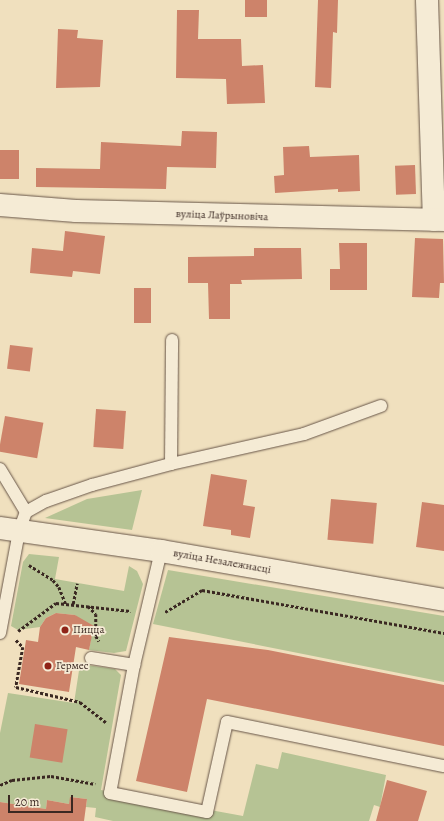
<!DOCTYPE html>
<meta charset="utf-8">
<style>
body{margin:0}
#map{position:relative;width:444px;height:821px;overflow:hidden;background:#f0e0be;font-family:Alegreya,serif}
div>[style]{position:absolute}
.green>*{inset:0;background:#b6c394}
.building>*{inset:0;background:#cd836a;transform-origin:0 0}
.path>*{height:2.5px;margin-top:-1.25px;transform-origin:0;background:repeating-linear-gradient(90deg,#3a2822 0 3px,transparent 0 5px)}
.roads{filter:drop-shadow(0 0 1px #685649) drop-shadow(0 0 1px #685649)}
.service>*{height:12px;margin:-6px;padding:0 6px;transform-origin:6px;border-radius:6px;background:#f5ebd5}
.minor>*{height:22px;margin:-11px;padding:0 11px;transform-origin:11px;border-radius:11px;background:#f5ebd5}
.secondary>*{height:22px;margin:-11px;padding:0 11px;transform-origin:11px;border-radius:11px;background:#f5ebd5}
.dots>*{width:11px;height:11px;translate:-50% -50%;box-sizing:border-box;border:2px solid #f5ebd5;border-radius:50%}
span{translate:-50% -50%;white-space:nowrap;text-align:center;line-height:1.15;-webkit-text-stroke:3.5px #f5ebd5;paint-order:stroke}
.street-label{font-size:11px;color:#3a2822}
.poi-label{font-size:11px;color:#3a2822}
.left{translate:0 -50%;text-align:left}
.scale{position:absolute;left:8px;top:795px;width:65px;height:18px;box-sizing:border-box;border:2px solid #3a2822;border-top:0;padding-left:5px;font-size:12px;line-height:14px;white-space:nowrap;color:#3a2822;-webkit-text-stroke:3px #f5ebd5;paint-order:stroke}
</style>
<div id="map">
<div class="green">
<i style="clip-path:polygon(142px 490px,132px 530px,45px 518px,87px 499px)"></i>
<i style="clip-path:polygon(29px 554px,59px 557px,55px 579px,124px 591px,129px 566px,137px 571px,143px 584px,126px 651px,114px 653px,89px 650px,92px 634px,75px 615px,56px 613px,46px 618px,40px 627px,18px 630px,11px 626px,23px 562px)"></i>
<i style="clip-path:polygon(168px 570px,444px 616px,444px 682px,153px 624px)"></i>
<i style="clip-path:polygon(80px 664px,115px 669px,121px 675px,101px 790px,243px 816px,256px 764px,278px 769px,282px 752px,386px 775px,380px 807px,374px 805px,369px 821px,113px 821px,95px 817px,96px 808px,86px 807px,87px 799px,71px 797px,69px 804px,47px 800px,46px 809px,0 802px,0 733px,8px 693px,74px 703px)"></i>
</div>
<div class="building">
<i style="left:245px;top:0;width:22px;height:17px"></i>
<i style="clip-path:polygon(318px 0,338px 0,337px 33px,333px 32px,331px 88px,315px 87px)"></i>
<i style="clip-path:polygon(177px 10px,199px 10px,198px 39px,241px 39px,242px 66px,263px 65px,265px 103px,227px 104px,226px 79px,176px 78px)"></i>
<i style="clip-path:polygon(58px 29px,78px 30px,77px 38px,103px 40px,100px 87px,56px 88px)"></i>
<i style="clip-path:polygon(182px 131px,217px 132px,216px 168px,167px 167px,166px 189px,36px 187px,36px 168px,100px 169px,101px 142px,181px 146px)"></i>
<i style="clip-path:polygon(309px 146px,310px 157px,359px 155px,360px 191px,338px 192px,338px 189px,275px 193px,274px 176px,284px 175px,283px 147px)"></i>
<i style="left:0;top:150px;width:19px;height:29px"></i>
<i style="left:415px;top:165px;width:29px;height:20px;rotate:88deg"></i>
<i style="clip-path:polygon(65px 231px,105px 236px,100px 274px,73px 271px,72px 277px,30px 273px,32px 248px,63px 251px)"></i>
<i style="clip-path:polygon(415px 238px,443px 239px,444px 283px,440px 283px,439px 298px,412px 297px)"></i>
<i style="clip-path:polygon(339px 243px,367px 243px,367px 290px,330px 290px,330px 269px,340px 269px)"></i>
<i style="clip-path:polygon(254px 248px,301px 248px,302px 279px,241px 280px,242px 284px,230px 284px,230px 319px,209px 319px,208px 283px,188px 283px,188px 257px,254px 256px)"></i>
<i style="left:134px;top:288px;width:17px;height:35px"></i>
<i style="left:10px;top:345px;width:23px;height:24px;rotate:7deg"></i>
<i style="left:96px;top:409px;width:30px;height:38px;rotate:4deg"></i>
<i style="left:5px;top:416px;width:39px;height:36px;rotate:10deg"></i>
<i style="clip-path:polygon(211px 474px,247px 480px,243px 505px,255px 507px,250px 538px,231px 535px,231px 530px,203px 526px)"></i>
<i style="left:331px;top:499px;width:46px;height:41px;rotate:5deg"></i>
<i style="clip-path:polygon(422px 502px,444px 505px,444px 551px,416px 547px)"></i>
<i style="clip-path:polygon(56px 613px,75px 615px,94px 626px,89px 650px,76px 647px,69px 692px,19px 684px,26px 640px,38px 642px,40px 627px,46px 618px)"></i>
<i style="clip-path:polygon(169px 637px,268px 650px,444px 685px,444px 746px,207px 699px,187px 792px,136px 781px)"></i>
<i style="left:35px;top:724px;width:33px;height:34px;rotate:9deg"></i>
<i style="clip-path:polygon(387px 780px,427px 791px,418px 821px,376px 821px)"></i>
<i style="clip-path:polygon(70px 797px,87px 799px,84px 821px,0 821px,0 802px,46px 809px,47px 800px,69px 804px)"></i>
</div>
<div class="path">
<i style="left:29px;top:565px;width:28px;rotate:32deg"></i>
<i style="left:53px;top:580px;width:9px;rotate:49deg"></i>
<i style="left:59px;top:587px;width:18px;rotate:68deg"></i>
<i style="left:73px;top:604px;width:21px;rotate:-79deg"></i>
<i style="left:88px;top:606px;width:11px;rotate:45deg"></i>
<i style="left:96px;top:614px;width:22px;rotate:90deg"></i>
<i style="left:96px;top:636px;width:6px;rotate:59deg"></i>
<i style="left:165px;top:612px;width:43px;rotate:-30.7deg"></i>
<i style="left:202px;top:590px;width:246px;rotate:10.1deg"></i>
<i style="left:18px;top:631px;width:47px;rotate:-36.4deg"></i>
<i style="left:56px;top:603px;width:75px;rotate:6.1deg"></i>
<i style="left:16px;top:640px;width:10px;rotate:45deg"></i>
<i style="left:23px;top:647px;width:41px;rotate:99.9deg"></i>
<i style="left:16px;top:687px;width:66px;rotate:13.2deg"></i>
<i style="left:80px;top:702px;width:33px;rotate:38deg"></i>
<i style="left:0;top:785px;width:13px;rotate:-23deg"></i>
<i style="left:12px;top:780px;width:39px;rotate:-6deg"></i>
<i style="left:51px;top:776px;width:45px;rotate:10.3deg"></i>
</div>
<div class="roads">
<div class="service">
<i style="left:171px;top:464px;width:124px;rotate:-89.5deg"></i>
<i style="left:0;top:469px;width:50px;rotate:58.8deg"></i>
<i style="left:161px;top:551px;width:117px;rotate:103.3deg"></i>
<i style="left:134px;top:665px;width:130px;rotate:100.6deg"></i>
<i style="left:110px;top:793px;width:99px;rotate:11.1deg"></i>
<i style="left:207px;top:812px;width:92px;rotate:-77.5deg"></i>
<i style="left:227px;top:722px;width:221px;rotate:11.5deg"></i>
<i style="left:0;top:633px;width:104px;rotate:-79.4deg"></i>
<i style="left:19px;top:531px;width:20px;rotate:-70deg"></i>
<i style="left:26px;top:512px;width:23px;rotate:-29deg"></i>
<i style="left:46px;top:501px;width:49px;rotate:-19.2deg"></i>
<i style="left:92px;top:485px;width:82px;rotate:-14.9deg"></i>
<i style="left:171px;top:464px;width:136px;rotate:-12.7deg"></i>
<i style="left:304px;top:434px;width:82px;rotate:-20deg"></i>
<i style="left:91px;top:658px;width:44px;rotate:9.2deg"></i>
</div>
<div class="minor">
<i style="left:427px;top:0;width:220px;rotate:88.2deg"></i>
</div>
<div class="secondary">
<i style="left:0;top:205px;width:76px;rotate:4.5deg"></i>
<i style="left:76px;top:211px;width:368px;rotate:1.4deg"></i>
<i style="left:0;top:528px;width:163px;rotate:8.1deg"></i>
<i style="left:161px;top:551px;width:287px;rotate:9.8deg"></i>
</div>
</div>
<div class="dots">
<i style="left:65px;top:630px;background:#8f2418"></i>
<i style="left:48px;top:666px;background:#8f2418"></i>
</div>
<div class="street-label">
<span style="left:222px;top:216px;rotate:2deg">вуліца Лаўрыновіча</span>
<span style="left:222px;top:562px;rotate:10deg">вуліца Незалежнасці</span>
</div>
<div class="poi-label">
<span class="left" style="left:73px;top:630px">Пицца</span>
<span class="left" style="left:56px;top:666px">Гермес</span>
</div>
<div class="scale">20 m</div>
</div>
